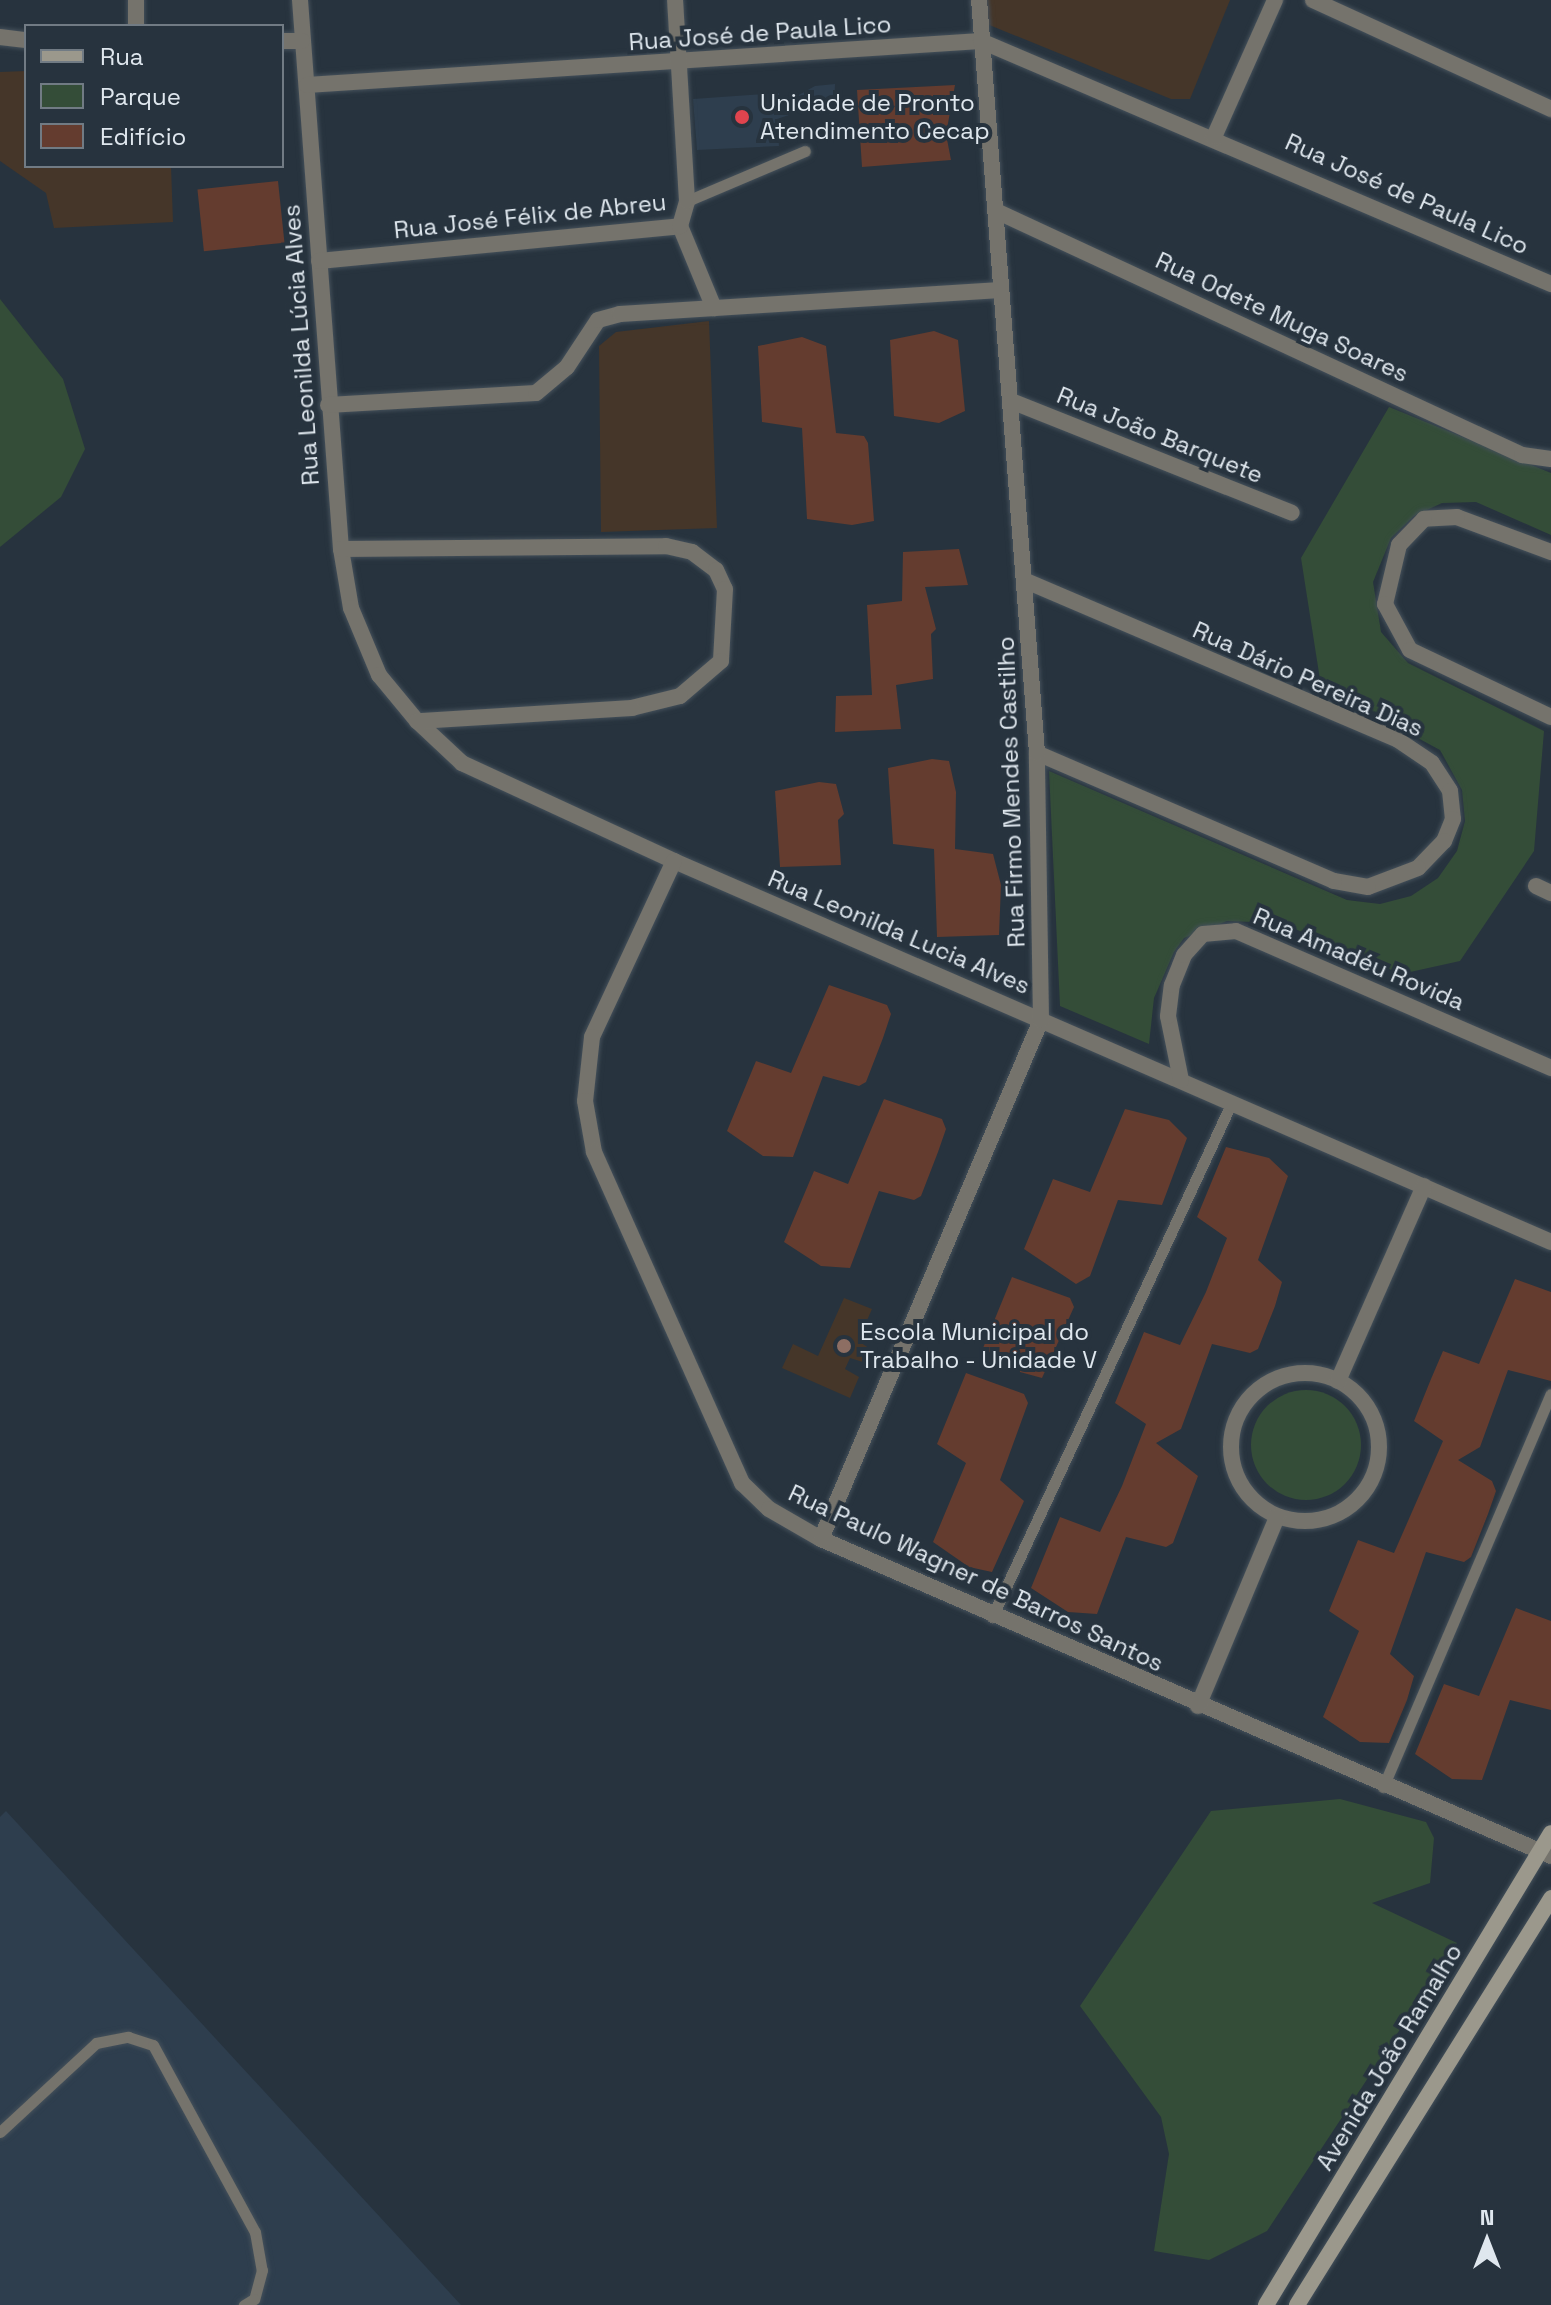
<!DOCTYPE html>
<meta charset="utf-8">
<style>
body{margin:0}
#map{position:relative;width:1551px;height:2305px;overflow:hidden;background:#27333e;font-family:"Space Grotesk",sans-serif}
div>[style]{position:absolute}
.built>*{inset:0;background:#2e3e4e}
.education>*{inset:0;background:#453629}
.green>*{inset:0;background:#344d38}
.round{border-radius:50%}
.building>*{inset:0;background:#643c2f;transform-origin:0 0}
.roads{filter:drop-shadow(0 0 2px #44505a) drop-shadow(0 0 2px #44505a)}
.lane>*{height:11px;margin:-5.5px;padding:0 5.5px;transform-origin:5.5px;border-radius:5.5px;background:#75736c}
.street>*{height:16px;margin:-8px;padding:0 8px;transform-origin:8px;border-radius:8px;background:#75736c}
.street>.ring{margin:-8px;padding:0;box-sizing:content-box;background:none;border:16px solid #75736c;border-radius:50%}
.secondary>*{height:16px;margin:-8px;padding:0 8px;transform-origin:8px;border-radius:8px;background:#9b988c}
.dots>*{width:22px;height:22px;translate:-50% -50%;box-sizing:border-box;border:4px solid #27333e;border-radius:50%}
span{translate:-50% -50%;white-space:nowrap;text-align:center;line-height:1.15;-webkit-text-stroke:8px #27333e;paint-order:stroke}
.street-label{font-size:24px;color:#dfe7ee}
.poi-label{font-size:24px;color:#dfe7ee}
.left{translate:0 -50%;text-align:left}
.legend{position:absolute;left:24px;top:24px;width:260px;height:144px;box-sizing:border-box;background:#27333e;border:2px solid #717b84;margin:0;padding:10px 14px;list-style:none;font-size:24px;color:#dfe7ee}
.legend li{display:flex;align-items:center;gap:16px;height:40px}
.legend b{width:40px;border:2px solid #717b84}
.north{position:absolute;left:1447px;top:2201px;width:80px;height:80px;-webkit-text-stroke:6px #27333e;paint-order:stroke;rotate:0deg;font-size:22px;font-weight:700;line-height:32px;text-align:center;color:#dfe7ee}
.north::after{content:'';display:block;margin:auto;width:28px;height:36px;background:#dfe7ee;clip-path:polygon(50% 0,100% 100%,50% 72%,0 100%)}
</style>
<div id="map">
<div class="built">
<i style="clip-path:polygon(835px 84px,834px 115px,818px 114px,816px 106px,777px 119px,779px 146px,697px 150px,693px 99px,779px 93px,779px 106px,815px 86px)"></i>
<i style="clip-path:polygon(6px 1811px,461px 2305px,0 2305px,0 1817px)"></i>
</div>
<div class="education">
<i style="clip-path:polygon(981px 0,1230px 0,1190px 99px,1171px 99px,982px 22px)"></i>
<i style="clip-path:polygon(26px 71px,26px 166px,171px 166px,173px 222px,54px 228px,46px 193px,0 161px,0 72px)"></i>
<i style="clip-path:polygon(709px 321px,717px 528px,601px 532px,599px 346px,616px 332px)"></i>
<i style="clip-path:polygon(844px 1298px,872px 1309px,858px 1341px,869px 1348px,866px 1363px,850px 1358px,845px 1369px,859px 1377px,850px 1398px,782px 1368px,793px 1344px,818px 1356px)"></i>
</div>
<div class="green">
<i style="clip-path:polygon(0 299px,63px 379px,85px 449px,61px 497px,0 547px)"></i>
<i style="clip-path:polygon(1389px 407px,1551px 473px,1551px 535px,1476px 502px,1442px 503px,1414px 516px,1391px 538px,1373px 582px,1381px 632px,1408px 663px,1544px 731px,1534px 851px,1460px 961px,1401px 974px,1281px 923px,1227px 921px,1184px 938px,1174px 952px,1154px 998px,1149px 1044px,1060px 1006px,1049px 771px,1347px 900px,1380px 904px,1411px 896px,1438px 878px,1457px 851px,1465px 821px,1462px 790px,1440px 750px,1321px 686px,1301px 558px)"></i>
<i class="round" style="left:1251px;top:1390px;width:110px;height:110px"></i>
<i style="clip-path:polygon(1340px 1799px,1426px 1822px,1434px 1838px,1430px 1883px,1372px 1903px,1457px 1943px,1267px 2231px,1209px 2260px,1154px 2251px,1169px 2154px,1161px 2117px,1080px 2006px,1211px 1811px)"></i>
</div>
<div class="building">
<i style="clip-path:polygon(955px 85px,946px 134px,951px 160px,862px 167px,857px 90px)"></i>
<i style="left:278px;top:181px;width:62px;height:81px;rotate:84deg"></i>
<i style="clip-path:polygon(934px 331px,958px 340px,965px 411px,939px 423px,894px 416px,890px 340px)"></i>
<i style="clip-path:polygon(802px 337px,826px 346px,836px 433px,864px 436px,868px 443px,874px 521px,852px 525px,807px 519px,802px 428px,762px 422px,758px 346px)"></i>
<i style="clip-path:polygon(959px 549px,968px 585px,925px 587px,936px 629px,931px 634px,933px 679px,896px 685px,901px 729px,835px 732px,836px 696px,872px 695px,867px 605px,902px 601px,903px 552px)"></i>
<i style="clip-path:polygon(932px 759px,949px 761px,956px 792px,955px 849px,993px 854px,1001px 885px,999px 935px,937px 937px,934px 849px,893px 844px,888px 768px)"></i>
<i style="clip-path:polygon(819px 782px,836px 784px,844px 814px,838px 820px,841px 865px,780px 867px,775px 791px)"></i>
<i style="clip-path:polygon(829px 985px,887px 1005px,891px 1014px,883px 1038px,866px 1082px,859px 1086px,823px 1076px,793px 1157px,763px 1156px,727px 1131px,756px 1061px,791px 1073px)"></i>
<i style="clip-path:polygon(884px 1099px,942px 1119px,946px 1129px,938px 1152px,921px 1196px,914px 1200px,879px 1191px,850px 1268px,821px 1266px,784px 1242px,814px 1171px,848px 1184px)"></i>
<i style="clip-path:polygon(1125px 1109px,1169px 1120px,1187px 1138px,1162px 1205px,1118px 1200px,1090px 1276px,1076px 1284px,1024px 1249px,1053px 1179px,1090px 1192px)"></i>
<i style="clip-path:polygon(1226px 1147px,1269px 1158px,1288px 1176px,1258px 1260px,1282px 1282px,1275px 1306px,1258px 1349px,1250px 1353px,1212px 1344px,1181px 1429px,1156px 1443px,1198px 1476px,1173px 1543px,1166px 1547px,1126px 1537px,1097px 1614px,1068px 1612px,1031px 1588px,1060px 1517px,1100px 1532px,1122px 1486px,1146px 1424px,1115px 1403px,1144px 1332px,1180px 1345px,1206px 1292px,1227px 1238px,1197px 1217px)"></i>
<i style="clip-path:polygon(1012px 1277px,1070px 1298px,1074px 1307px,1042px 1378px,1020px 1372px,983px 1348px)"></i>
<i style="clip-path:polygon(1515px 1279px,1551px 1292px,1551px 1381px,1508px 1370px,1480px 1447px,1458px 1460px,1492px 1481px,1496px 1491px,1488px 1514px,1471px 1557px,1464px 1562px,1426px 1552px,1390px 1654px,1414px 1676px,1407px 1700px,1389px 1743px,1360px 1742px,1323px 1717px,1359px 1631px,1329px 1611px,1358px 1540px,1394px 1553px,1443px 1441px,1414px 1421px,1431px 1379px,1443px 1351px,1479px 1364px)"></i>
<i style="clip-path:polygon(966px 1373px,1024px 1394px,1028px 1403px,1000px 1480px,1024px 1501px,992px 1572px,969px 1567px,933px 1542px,966px 1463px,937px 1444px)"></i>
<i style="clip-path:polygon(1516px 1608px,1551px 1621px,1551px 1710px,1510px 1700px,1482px 1780px,1452px 1779px,1415px 1754px,1444px 1684px,1479px 1696px)"></i>
</div>
<div class="roads">
<div class="lane">
<i style="left:687px;top:201px;width:128px;rotate:-23deg"></i>
<i style="left:992px;top:1617px;width:566px;rotate:-65.02deg"></i>
<i style="left:1383px;top:1787px;width:427px;rotate:-66.9deg"></i>
<i style="left:0;top:2132px;width:131px;rotate:-42.8deg"></i>
<i style="left:96px;top:2043px;width:33px;rotate:-11deg"></i>
<i style="left:128px;top:2037px;width:26px;rotate:18deg"></i>
<i style="left:153px;top:2045px;width:213px;rotate:61.4deg"></i>
<i style="left:255px;top:2232px;width:39px;rotate:80deg"></i>
<i style="left:262px;top:2270px;width:30px;rotate:105deg"></i>
<i style="left:254px;top:2299px;width:12px;rotate:149deg"></i>
</div>
<div class="street">
<i style="left:136px;top:0;width:26px;rotate:90deg"></i>
<i style="left:300px;top:0;width:551px;rotate:85.73deg"></i>
<i style="left:341px;top:549px;width:60px;rotate:80.4deg"></i>
<i style="left:351px;top:608px;width:73px;rotate:67.3deg"></i>
<i style="left:379px;top:675px;width:60px;rotate:50.4deg"></i>
<i style="left:417px;top:721px;width:62px;rotate:43deg"></i>
<i style="left:462px;top:763px;width:234px;rotate:24.8deg"></i>
<i style="left:674px;top:861px;width:956px;rotate:23.48deg"></i>
<i style="left:1313px;top:0;width:262px;rotate:24.6deg"></i>
<i style="left:0;top:37px;width:26px;rotate:7deg"></i>
<i style="left:282px;top:41px;width:20px"></i>
<i style="left:307px;top:85px;width:675px;rotate:-3.74deg"></i>
<i style="left:981px;top:41px;width:620px;rotate:23.09deg"></i>
<i style="left:1214px;top:137px;width:150px;rotate:-66deg"></i>
<i style="left:996px;top:211px;width:580px;rotate:24.89deg"></i>
<i style="left:1522px;top:455px;width:29px;rotate:8deg"></i>
<i style="left:680px;top:226px;width:89px;rotate:67.5deg"></i>
<i style="left:319px;top:261px;width:363px;rotate:-5.5deg"></i>
<i style="left:680px;top:226px;width:26px;rotate:-74deg"></i>
<i style="left:687px;top:201px;width:201px;rotate:-93.4deg"></i>
<i style="left:1011px;top:401px;width:302px;rotate:21.7deg"></i>
<i style="left:328px;top:405px;width:208px;rotate:-3.3deg"></i>
<i style="left:536px;top:393px;width:40px;rotate:-40deg"></i>
<i style="left:567px;top:367px;width:56px;rotate:-56.6deg"></i>
<i style="left:598px;top:320px;width:23px;rotate:-15deg"></i>
<i style="left:620px;top:314px;width:381px;rotate:-3.6deg"></i>
<i style="left:341px;top:549px;width:325px;rotate:-0.5deg"></i>
<i style="left:666px;top:546px;width:27px;rotate:13deg"></i>
<i style="left:692px;top:552px;width:30px;rotate:37deg"></i>
<i style="left:716px;top:570px;width:21px;rotate:65deg"></i>
<i style="left:725px;top:589px;width:72px;rotate:93.2deg"></i>
<i style="left:721px;top:661px;width:54px;rotate:139.5deg"></i>
<i style="left:680px;top:696px;width:49px;rotate:166deg"></i>
<i style="left:632px;top:708px;width:215px;rotate:176.5deg"></i>
<i style="left:1551px;top:552px;width:100px;rotate:-159.6deg"></i>
<i style="left:1457px;top:517px;width:33px;rotate:177deg"></i>
<i style="left:1424px;top:519px;width:36px;rotate:134deg"></i>
<i style="left:1399px;top:545px;width:61px;rotate:103.3deg"></i>
<i style="left:1385px;top:604px;width:52px;rotate:61.5deg"></i>
<i style="left:1410px;top:650px;width:156px;rotate:25.4deg"></i>
<i style="left:1026px;top:581px;width:405px;rotate:23.1deg"></i>
<i style="left:1398px;top:740px;width:41px;rotate:34.1deg"></i>
<i style="left:1432px;top:763px;width:33px;rotate:57deg"></i>
<i style="left:1450px;top:791px;width:28px;rotate:84deg"></i>
<i style="left:1453px;top:819px;width:24px;rotate:112deg"></i>
<i style="left:1444px;top:841px;width:37px;rotate:134deg"></i>
<i style="left:1418px;top:868px;width:53px;rotate:159.2deg"></i>
<i style="left:1368px;top:887px;width:35px;rotate:-170deg"></i>
<i style="left:1334px;top:881px;width:323px;rotate:-156.7deg"></i>
<i style="left:674px;top:861px;width:194px;rotate:115deg"></i>
<i style="left:592px;top:1037px;width:64px;rotate:96.2deg"></i>
<i style="left:585px;top:1101px;width:52px;rotate:80deg"></i>
<i style="left:594px;top:1152px;width:363px;rotate:65.9deg"></i>
<i style="left:742px;top:1483px;width:37px;rotate:44deg"></i>
<i style="left:769px;top:1509px;width:60px;rotate:30deg"></i>
<i style="left:821px;top:1539px;width:796px;rotate:23.47deg"></i>
<i style="left:1536px;top:886px;width:17px;rotate:25deg"></i>
<i style="left:1181px;top:1080px;width:65px;rotate:-101.5deg"></i>
<i style="left:1168px;top:1016px;width:31px;rotate:-83deg"></i>
<i style="left:1172px;top:985px;width:32px;rotate:-68deg"></i>
<i style="left:1184px;top:955px;width:28px;rotate:-48deg"></i>
<i style="left:1203px;top:934px;width:33px;rotate:-5deg"></i>
<i style="left:1236px;top:931px;width:344px;rotate:23.5deg"></i>
<i class="ring" style="left:1231px;top:1373px;width:132px;height:132px"></i>
<i style="left:1338px;top:1381px;width:213px;rotate:-66.2deg"></i>
<i style="left:821px;top:1539px;width:564px;rotate:-67.03deg"></i>
<i style="left:1041px;top:1020px;width:267px;rotate:-90.9deg"></i>
<i style="left:1037px;top:753px;width:755px;rotate:-94.4deg"></i>
<i style="left:1198px;top:1706px;width:205px;rotate:-67.3deg"></i>
</div>
<div class="secondary">
<i style="left:1266px;top:2305px;width:551px;rotate:-58.88deg"></i>
<i style="left:1297px;top:2305px;width:480px;rotate:-58deg"></i>
</div>
</div>
<div class="dots">
<i style="left:742px;top:117px;background:#e0444e"></i>
<i style="left:844px;top:1346px;background:#8d6e63"></i>
</div>
<div class="street-label">
<span style="left:760px;top:33px;rotate:-4deg">Rua José de Paula Lico</span>
<span style="left:1407px;top:194px;rotate:24deg">Rua José de Paula Lico</span>
<span style="left:530px;top:216px;rotate:-6deg">Rua José Félix de Abreu</span>
<span style="left:1282px;top:317px;rotate:25deg">Rua Odete Muga Soares</span>
<span style="left:301px;top:345px;rotate:-94deg">Rua Leonilda Lúcia Alves</span>
<span style="left:1160px;top:435px;rotate:22deg">Rua João Barquete</span>
<span style="left:1308px;top:679px;rotate:24deg">Rua Dário Pereira Dias</span>
<span style="left:1011px;top:792px;rotate:-92deg">Rua Firmo Mendes Castilho</span>
<span style="left:899px;top:932px;rotate:23deg">Rua Leonilda Lucia Alves</span>
<span style="left:1359px;top:959px;rotate:23deg">Rua Amadéu Rovida</span>
<span style="left:976px;top:1578px;rotate:25deg">Rua Paulo Wagner de Barros Santos</span>
<span style="left:1389px;top:2057px;rotate:-59deg">Avenida João Ramalho</span>
</div>
<div class="poi-label">
<span class="left" style="left:760px;top:117px">Unidade de Pronto<br>Atendimento Cecap</span>
<span class="left" style="left:860px;top:1346px">Escola Municipal do<br>Trabalho - Unidade V</span>
</div>
<ul class="legend">
<li><b style="height:10px;background:#9b988c"></b>Rua</li>
<li><b style="height:22px;background:#344d38"></b>Parque</li>
<li><b style="height:22px;background:#643c2f"></b>Edifício</li>
</ul>
<div class="north">N</div>
</div>
